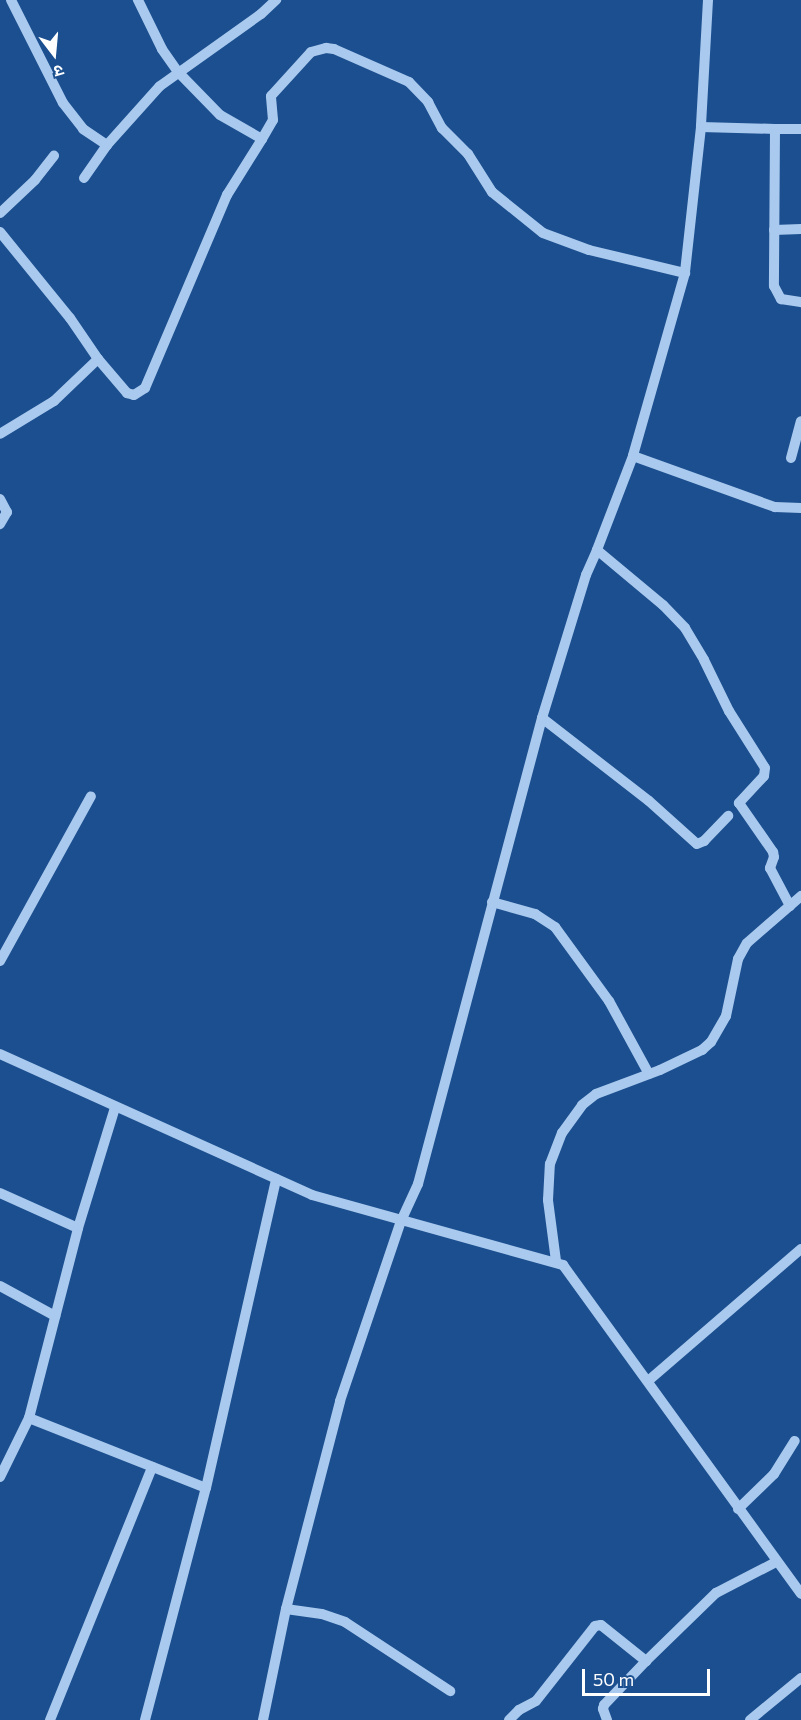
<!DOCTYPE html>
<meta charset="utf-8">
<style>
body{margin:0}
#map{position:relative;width:801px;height:1720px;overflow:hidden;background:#1b4f8f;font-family:Commissioner,"Noto Sans Devanagari",sans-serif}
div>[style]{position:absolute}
.minor>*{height:10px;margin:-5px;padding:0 5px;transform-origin:5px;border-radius:5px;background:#a9c9ee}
span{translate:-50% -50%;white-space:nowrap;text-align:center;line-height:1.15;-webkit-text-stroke:5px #1b4f8f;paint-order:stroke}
.north{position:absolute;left:24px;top:24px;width:60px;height:60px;-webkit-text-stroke:4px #1b4f8f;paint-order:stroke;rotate:164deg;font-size:16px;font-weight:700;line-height:24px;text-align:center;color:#fff}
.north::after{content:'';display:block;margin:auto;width:21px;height:27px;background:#fff;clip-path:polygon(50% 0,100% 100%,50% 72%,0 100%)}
.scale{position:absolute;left:582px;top:1669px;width:128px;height:27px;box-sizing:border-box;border:3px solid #fff;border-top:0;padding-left:8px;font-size:18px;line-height:21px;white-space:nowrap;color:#fff;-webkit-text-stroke:4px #1b4f8f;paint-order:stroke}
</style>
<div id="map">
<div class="minor">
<i style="left:11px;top:0;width:115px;rotate:63.2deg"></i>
<i style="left:63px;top:103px;width:33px;rotate:52deg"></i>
<i style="left:83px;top:129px;width:29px;rotate:34deg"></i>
<i style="left:708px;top:0;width:127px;rotate:93.2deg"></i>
<i style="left:701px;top:127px;width:147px;rotate:96.3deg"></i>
<i style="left:685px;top:273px;width:190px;rotate:105.9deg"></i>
<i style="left:633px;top:456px;width:101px;rotate:111deg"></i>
<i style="left:597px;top:550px;width:86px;rotate:39.8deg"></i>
<i style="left:663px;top:605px;width:32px;rotate:46deg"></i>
<i style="left:685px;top:628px;width:37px;rotate:59deg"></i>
<i style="left:704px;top:660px;width:57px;rotate:63.9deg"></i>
<i style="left:729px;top:711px;width:67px;rotate:57.7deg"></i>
<i style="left:765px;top:768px;width:8px;rotate:97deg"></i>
<i style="left:764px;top:776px;width:37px;rotate:133deg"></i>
<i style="left:739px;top:803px;width:60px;rotate:55.2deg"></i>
<i style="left:773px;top:852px;width:5px;rotate:79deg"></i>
<i style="left:774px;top:857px;width:12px;rotate:110deg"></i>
<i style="left:770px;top:868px;width:43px;rotate:62.2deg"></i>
<i style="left:701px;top:127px;width:74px;rotate:1.5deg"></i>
<i style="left:775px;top:129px;width:157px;rotate:90.4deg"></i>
<i style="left:774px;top:286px;width:15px;rotate:62deg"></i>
<i style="left:781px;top:299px;width:20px;rotate:9deg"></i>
<i style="left:775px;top:129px;width:26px"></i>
<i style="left:262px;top:139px;width:22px;rotate:-60deg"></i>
<i style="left:273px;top:120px;width:24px;rotate:-95deg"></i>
<i style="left:271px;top:96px;width:59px;rotate:-47.7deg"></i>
<i style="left:311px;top:52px;width:16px;rotate:-15deg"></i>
<i style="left:326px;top:48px;width:8px;rotate:7deg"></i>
<i style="left:334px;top:49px;width:82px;rotate:23.7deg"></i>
<i style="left:409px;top:82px;width:28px;rotate:46deg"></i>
<i style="left:428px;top:102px;width:30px;rotate:62deg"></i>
<i style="left:442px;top:128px;width:37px;rotate:45deg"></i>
<i style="left:468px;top:154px;width:45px;rotate:57.7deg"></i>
<i style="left:492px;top:192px;width:65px;rotate:38.8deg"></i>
<i style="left:543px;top:233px;width:49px;rotate:20.3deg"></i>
<i style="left:589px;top:250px;width:99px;rotate:13.5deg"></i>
<i style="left:84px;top:178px;width:40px;rotate:-55.1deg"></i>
<i style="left:107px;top:145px;width:79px;rotate:-48.1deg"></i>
<i style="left:160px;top:86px;width:124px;rotate:-35.5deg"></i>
<i style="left:261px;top:14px;width:21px;rotate:-43deg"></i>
<i style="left:0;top:213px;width:48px;rotate:-43.3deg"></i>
<i style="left:35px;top:180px;width:31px;rotate:-52deg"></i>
<i style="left:774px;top:230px;width:27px;rotate:-2deg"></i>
<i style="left:0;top:232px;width:111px;rotate:50.9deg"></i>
<i style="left:70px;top:318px;width:50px;rotate:55.7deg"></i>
<i style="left:98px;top:359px;width:61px;rotate:136.3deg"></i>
<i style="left:54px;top:401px;width:63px;rotate:148.6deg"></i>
<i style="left:98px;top:359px;width:45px;rotate:49.5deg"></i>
<i style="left:127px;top:393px;width:7px;rotate:16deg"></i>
<i style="left:134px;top:395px;width:13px;rotate:-32deg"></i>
<i style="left:145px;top:388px;width:210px;rotate:-67deg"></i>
<i style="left:227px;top:195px;width:66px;rotate:-58deg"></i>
<i style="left:262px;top:139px;width:48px;rotate:-150.3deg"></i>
<i style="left:220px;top:115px;width:60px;rotate:-134.3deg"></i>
<i style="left:178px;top:72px;width:28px;rotate:-125deg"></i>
<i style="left:162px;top:49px;width:55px;rotate:-116.1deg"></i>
<i style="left:633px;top:456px;width:151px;rotate:19.8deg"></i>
<i style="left:775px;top:507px;width:26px;rotate:2deg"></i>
<i style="left:791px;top:458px;width:38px;rotate:-75deg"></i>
<i style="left:0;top:499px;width:15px;rotate:62deg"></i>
<i style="left:7px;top:512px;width:14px;rotate:120deg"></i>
<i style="left:542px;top:718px;width:135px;rotate:37.8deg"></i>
<i style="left:649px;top:801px;width:64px;rotate:41.9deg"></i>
<i style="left:697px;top:844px;width:8px;rotate:-23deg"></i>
<i style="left:704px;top:841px;width:35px;rotate:-46deg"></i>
<i style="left:492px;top:902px;width:45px;rotate:15.6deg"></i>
<i style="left:535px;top:914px;width:24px;rotate:33deg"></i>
<i style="left:555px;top:927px;width:92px;rotate:53.9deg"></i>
<i style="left:609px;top:1001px;width:83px;rotate:61.3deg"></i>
<i style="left:0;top:961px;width:188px;rotate:-61.1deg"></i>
<i style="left:0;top:1054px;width:342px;rotate:24.3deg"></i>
<i style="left:312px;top:1195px;width:261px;rotate:15.6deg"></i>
<i style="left:563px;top:1265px;width:406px;rotate:54.1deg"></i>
<i style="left:0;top:1193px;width:85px;rotate:24.2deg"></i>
<i style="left:556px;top:1261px;width:62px;rotate:-97.5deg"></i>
<i style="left:548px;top:1200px;width:36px;rotate:-87deg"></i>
<i style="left:550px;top:1164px;width:33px;rotate:-69deg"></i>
<i style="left:562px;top:1133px;width:34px;rotate:-54deg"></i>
<i style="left:582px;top:1105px;width:18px;rotate:-38deg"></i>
<i style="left:596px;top:1094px;width:68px;rotate:-20.6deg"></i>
<i style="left:660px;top:1070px;width:47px;rotate:-25.5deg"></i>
<i style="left:702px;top:1050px;width:12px;rotate:-42deg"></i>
<i style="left:711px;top:1042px;width:30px;rotate:-60deg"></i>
<i style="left:726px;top:1016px;width:58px;rotate:-78.1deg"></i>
<i style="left:738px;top:959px;width:18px;rotate:-61deg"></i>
<i style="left:747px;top:943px;width:72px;rotate:-41deg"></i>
<i style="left:0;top:1286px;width:63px;rotate:28.6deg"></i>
<i style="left:648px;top:1381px;width:202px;rotate:-40.8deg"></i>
<i style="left:29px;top:1418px;width:190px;rotate:21.6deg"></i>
<i style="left:0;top:1477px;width:66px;rotate:-63.8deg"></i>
<i style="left:29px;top:1418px;width:196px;rotate:-75.5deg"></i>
<i style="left:78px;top:1228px;width:126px;rotate:-72.9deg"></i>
<i style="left:738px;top:1509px;width:50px;rotate:-44.2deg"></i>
<i style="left:774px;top:1474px;width:39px;rotate:-58deg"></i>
<i style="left:286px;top:1609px;width:36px;rotate:8deg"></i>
<i style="left:322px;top:1614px;width:24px;rotate:19deg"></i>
<i style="left:345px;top:1622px;width:126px;rotate:33.3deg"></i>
<i style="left:50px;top:1720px;width:273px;rotate:-68deg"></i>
<i style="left:145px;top:1720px;width:240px;rotate:-75.3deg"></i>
<i style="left:206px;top:1488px;width:317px;rotate:-77.2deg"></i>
<i style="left:263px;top:1720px;width:113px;rotate:-78.3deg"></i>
<i style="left:286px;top:1609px;width:215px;rotate:-75.4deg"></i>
<i style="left:340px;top:1401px;width:190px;rotate:-71.3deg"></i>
<i style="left:401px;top:1221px;width:41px;rotate:-65.3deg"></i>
<i style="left:418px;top:1184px;width:482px;rotate:-75.1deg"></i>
<i style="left:542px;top:718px;width:150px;rotate:-72.9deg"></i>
<i style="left:586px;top:575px;width:27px;rotate:-66deg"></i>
<i style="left:509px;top:1720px;width:14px;rotate:-45deg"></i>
<i style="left:519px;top:1710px;width:19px;rotate:-28deg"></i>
<i style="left:536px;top:1701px;width:95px;rotate:-51.8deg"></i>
<i style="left:595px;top:1626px;width:6px;rotate:-9deg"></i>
<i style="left:601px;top:1625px;width:58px;rotate:38.7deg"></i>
<i style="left:646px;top:1661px;width:98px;rotate:-44.2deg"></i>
<i style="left:716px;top:1593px;width:68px;rotate:-27.3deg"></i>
<i style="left:607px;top:1720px;width:12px;rotate:-110deg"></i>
<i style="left:603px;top:1709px;width:4px;rotate:-76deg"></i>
<i style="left:604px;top:1705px;width:61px;rotate:-46.3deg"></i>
<i style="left:750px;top:1720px;width:66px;rotate:-39.5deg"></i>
</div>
<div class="north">उ</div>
<div class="scale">50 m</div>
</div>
